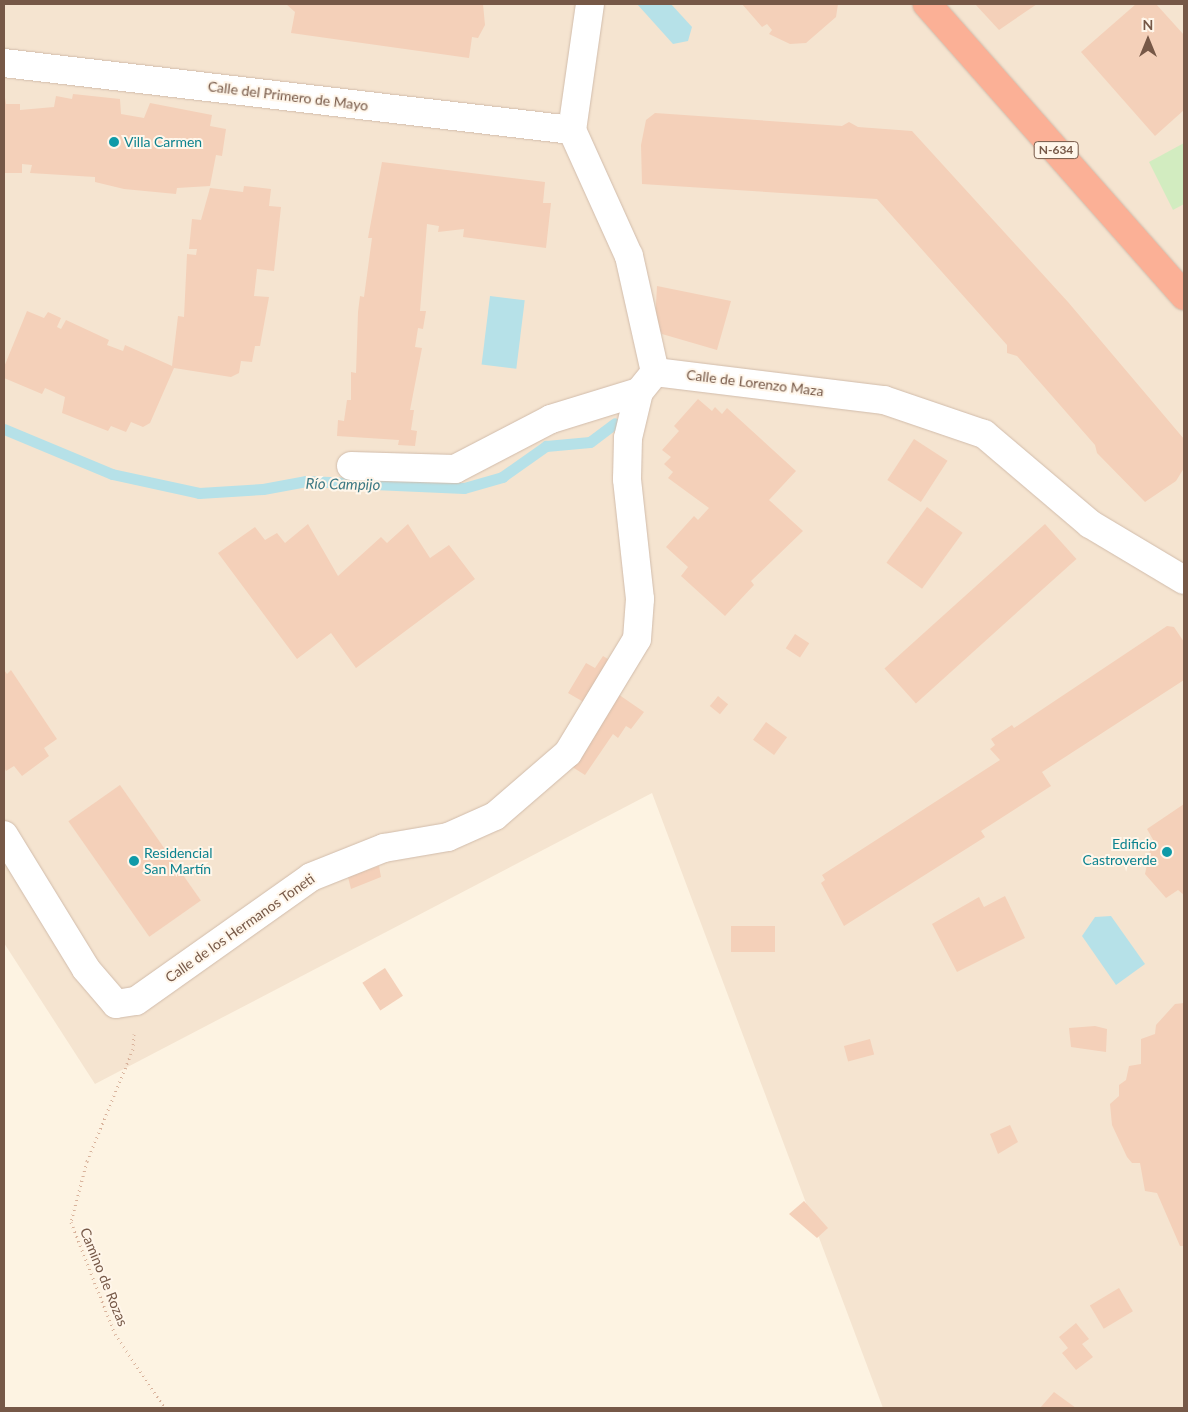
<!DOCTYPE html>
<meta charset="utf-8">
<style>
body{margin:0}
#map{position:relative;width:1188px;height:1412px;overflow:hidden;background:#fdf3e2;font-family:Lato,sans-serif}
div>[style]{position:absolute}
.residential>*{inset:0;background:#f5e4d0}
.green>*{inset:0;background:#d2ecc0}
.water>*{inset:0;background:#b6e1e8;transform-origin:0 0}
.stream>*{height:11px;margin:-5.5px;padding:0 5.5px;transform-origin:5.5px;border-radius:5.5px;background:#b6e1e8}
.building>*{inset:0;background:#f4d0b9;transform-origin:0 0}
.path>*{height:3px;margin-top:-1.5px;transform-origin:0;background:repeating-linear-gradient(90deg,#d9b39c 0 1px,transparent 0 5px)}
.roads{filter:drop-shadow(0 0 1px #d1bcab) drop-shadow(0 0 1px #d1bcab)}
.street>*{height:28px;margin:-14px;padding:0 14px;transform-origin:14px;border-radius:14px;background:#fff}
.highway>*{height:28px;margin:-14px;padding:0 14px;transform-origin:14px;border-radius:14px;background:#fbb096}
.dots>*{width:14px;height:14px;translate:-50% -50%;box-sizing:border-box;border:2px solid #fff6ea;border-radius:50%}
span{translate:-50% -50%;white-space:nowrap;text-align:center;line-height:1.15;-webkit-text-stroke:4px #fff6ea;paint-order:stroke}
.shield-label span{padding:1px 4px;background:#fff6ea;border:1px solid;border-radius:4px;-webkit-text-stroke-width:0}
.shield-label{font-size:12px;color:#765847;font-weight:700}
.street-label{font-size:14px;color:#765847}
.culture-label{font-size:14px;color:#0d838f}
.left{translate:0 -50%;text-align:left}
.right{translate:-100% -50%;text-align:right}
.water-label{font-size:15px;color:#3d7984;font-style:italic}
.frame{position:absolute;inset:0;border:5px solid #765847;pointer-events:none}
.north{position:absolute;left:1123px;top:15px;width:50px;height:50px;-webkit-text-stroke:4px #fff6ea;paint-order:stroke;rotate:0deg;font-size:14px;font-weight:700;line-height:20px;text-align:center;color:#765847}
.north::after{content:'';display:block;margin:auto;width:18px;height:22px;background:#765847;clip-path:polygon(50% 0,100% 100%,50% 72%,0 100%)}
</style>
<div id="map">
<div class="residential">
<i style="clip-path:polygon(4px 4px,1184px 4px,1184px 1408px,883px 1408px,652px 793px,95px 1084px,4px 943px)"></i>
</div>
<div class="green">
<i style="clip-path:polygon(1184px 143px,1184px 204px,1173px 210px,1149px 162px)"></i>
</div>
<div class="water">
<i style="clip-path:polygon(637px 4px,671px 4px,692px 27px,688px 41px,673px 44px)"></i>
<i style="left:490px;top:296px;width:35px;height:69px;rotate:7deg"></i>
<i style="clip-path:polygon(1111px 916px,1145px 964px,1116px 985px,1082px 936px,1095px 917px)"></i>
</div>
<div class="stream">
<i style="left:4px;top:429px;width:117px;rotate:22.6deg"></i>
<i style="left:112px;top:474px;width:89px;rotate:12.3deg"></i>
<i style="left:199px;top:493px;width:64px;rotate:-3.6deg"></i>
<i style="left:263px;top:489px;width:44px;rotate:-10.5deg"></i>
<i style="left:306px;top:481px;width:158px;rotate:2.5deg"></i>
<i style="left:464px;top:488px;width:40px;rotate:-16deg"></i>
<i style="left:502px;top:477px;width:54px;rotate:-35.2deg"></i>
<i style="left:546px;top:446px;width:44px;rotate:-5.2deg"></i>
<i style="left:590px;top:442px;width:31px;rotate:-37deg"></i>
</div>
<div class="building">
<i style="clip-path:polygon(286px 4px,483px 4px,485px 25px,478px 38px,472px 37px,469px 58px,291px 33px,295px 12px)"></i>
<i style="clip-path:polygon(742px 4px,838px 4px,836px 17px,806px 43px,790px 44px,769px 34px,772px 30px,767px 24px,762px 27px)"></i>
<i style="clip-path:polygon(975px 4px,1037px 4px,999px 30px)"></i>
<i style="clip-path:polygon(1136px 4px,1156px 4px,1184px 35px,1184px 110px,1155px 136px,1081px 52px)"></i>
<i style="clip-path:polygon(4px 91px,6px 104px,20px 104px,20px 110px,54px 107px,56px 96px,72px 99px,73px 94px,120px 99px,121px 114px,144px 118px,150px 103px,212px 115px,210px 126px,226px 129px,222px 156px,216px 155px,210px 186px,177px 188px,176px 194px,124px 189px,95px 182px,95px 177px,30px 173px,32px 165px,22px 164px,22px 173px,4px 173px)"></i>
<i style="clip-path:polygon(655px 113px,842px 126px,849px 122px,858px 127px,912px 131px,1068px 302px,1184px 439px,1184px 468px,1176px 481px,1145px 502px,1097px 453px,1095px 445px,1017px 356px,1007px 353px,1007px 345px,877px 199px,642px 184px,641px 145px,646px 120px)"></i>
<i style="clip-path:polygon(382px 162px,545px 182px,543px 203px,551px 203px,546px 248px,463px 237px,464px 229px,438px 232px,439px 226px,427px 224px,420px 311px,426px 311px,423px 329px,418px 328px,415px 347px,422px 348px,410px 410px,414px 410px,411px 430px,417px 431px,415px 446px,398px 445px,399px 440px,337px 436px,338px 420px,344px 421px,347px 400px,351px 400px,351px 372px,356px 373px,358px 312px,360px 296px,364px 297px,372px 238px,368px 238px)"></i>
<i style="clip-path:polygon(244px 186px,271px 189px,269px 206px,281px 207px,274px 271px,257px 269px,254px 296px,269px 297px,260px 346px,255px 346px,252px 362px,241px 361px,239px 373px,231px 377px,174px 368px,150px 423px,143px 427px,131px 422px,126px 432px,111px 426px,108px 431px,62px 413px,65px 397px,45px 388px,42px 394px,4px 378px,4px 367px,27px 311px,44px 318px,48px 312px,61px 318px,57px 327px,61px 329px,66px 320px,109px 340px,107px 345px,123px 351px,125px 345px,172px 366px,178px 316px,184px 317px,187px 254px,196px 255px,197px 249px,189px 249px,192px 219px,201px 220px,210px 188px,243px 192px)"></i>
<i style="clip-path:polygon(657px 286px,731px 301px,717px 350px,662px 334px,655px 323px)"></i>
<i style="clip-path:polygon(698px 399px,712px 411px,715px 407px,722px 414px,727px 408px,796px 471px,769px 500px,803px 531px,751px 581px,754px 585px,725px 616px,681px 576px,688px 567px,666px 547px,694px 516px,698px 520px,709px 508px,668px 478px,673px 472px,664px 464px,671px 457px,662px 450px,679px 431px,674px 426px)"></i>
<i style="left:914px;top:439px;width:40px;height:49px;rotate:33deg"></i>
<i style="left:927px;top:507px;width:44px;height:69px;rotate:36deg"></i>
<i style="clip-path:polygon(308px 524px,338px 576px,381px 537px,387px 543px,408px 524px,430px 558px,449px 545px,475px 579px,356px 668px,331px 633px,297px 659px,218px 553px,255px 527px,265px 540px,277px 533px,285px 543px)"></i>
<i style="left:1045px;top:524px;width:47px;height:216px;rotate:48deg"></i>
<i style="clip-path:polygon(1167px 626px,1174px 627px,1184px 642px,1184px 680px,1042px 772px,1051px 786px,981px 831px,985px 837px,844px 926px,821px 883px,825px 880px,822px 875px,1000px 760px,990px 749px,995px 745px,991px 739px,1012px 725px,1014px 728px)"></i>
<i style="left:795px;top:634px;width:17px;height:17px;rotate:33deg"></i>
<i style="clip-path:polygon(603px 656px,613px 662px,587px 704px,568px 693px,586px 663px,595px 668px)"></i>
<i style="clip-path:polygon(4px 670px,7px 674px,11px 670px,57px 739px,44px 748px,49px 756px,22px 776px,14px 766px,6px 771px,4px 767px)"></i>
<i style="clip-path:polygon(615px 692px,644px 712px,631px 729px,626px 726px,618px 738px,613px 734px,585px 775px,566px 763px)"></i>
<i style="left:718px;top:696px;width:13px;height:13px;rotate:39deg"></i>
<i style="left:766px;top:722px;width:26px;height:22px;rotate:36deg"></i>
<i style="left:120px;top:785px;width:141px;height:63px;rotate:55deg"></i>
<i style="clip-path:polygon(1184px 804px,1184px 895px,1178px 890px,1166px 898px,1145px 874px,1150px 850px,1156px 845px,1147px 829px)"></i>
<i style="clip-path:polygon(379px 866px,381px 877px,351px 889px,348px 877px)"></i>
<i style="clip-path:polygon(1005px 896px,1025px 938px,957px 972px,932px 924px,979px 897px,984px 907px)"></i>
<i style="left:731px;top:926px;width:44px;height:26px"></i>
<i style="left:385px;top:968px;width:33px;height:27px;rotate:57deg"></i>
<i style="clip-path:polygon(1184px 1003px,1184px 1246px,1180px 1246px,1157px 1193px,1145px 1191px,1140px 1163px,1132px 1163px,1127px 1157px,1112px 1125px,1110px 1104px,1119px 1096px,1119px 1085px,1126px 1080px,1129px 1066px,1141px 1064px,1141px 1039px,1155px 1034px,1156px 1025px,1175px 1004px)"></i>
<i style="clip-path:polygon(1095px 1026px,1107px 1029px,1106px 1052px,1071px 1047px,1069px 1028px)"></i>
<i style="left:870px;top:1039px;width:16px;height:27px;rotate:75deg"></i>
<i style="clip-path:polygon(1010px 1125px,1018px 1142px,998px 1154px,990px 1134px)"></i>
<i style="clip-path:polygon(804px 1201px,828px 1228px,817px 1238px,789px 1214px)"></i>
<i style="left:1119px;top:1288px;width:27px;height:34px;rotate:59deg"></i>
<i style="clip-path:polygon(1076px 1323px,1089px 1339px,1082px 1344px,1093px 1357px,1076px 1370px,1062px 1353px,1068px 1348px,1059px 1337px)"></i>
<i style="clip-path:polygon(1054px 1392px,1076px 1408px,1040px 1408px)"></i>
</div>
<div class="path">
<i style="left:134px;top:1034px;width:15px;rotate:94deg"></i>
<i style="left:133px;top:1049px;width:121px;rotate:112.3deg"></i>
<i style="left:87px;top:1161px;width:63px;rotate:104.7deg"></i>
<i style="left:71px;top:1222px;width:120px;rotate:68.6deg"></i>
<i style="left:115px;top:1334px;width:89px;rotate:56deg"></i>
</div>
<div class="roads">
<div class="street">
<i style="left:590px;top:4px;width:127px;rotate:98.1deg"></i>
<i style="left:572px;top:130px;width:138px;rotate:65.7deg"></i>
<i style="left:629px;top:256px;width:119px;rotate:77.4deg"></i>
<i style="left:4px;top:63px;width:572px;rotate:6.73deg"></i>
<i style="left:655px;top:372px;width:231px;rotate:7deg"></i>
<i style="left:884px;top:400px;width:106px;rotate:18.8deg"></i>
<i style="left:984px;top:434px;width:139px;rotate:40.3deg"></i>
<i style="left:1090px;top:524px;width:109px;rotate:30.8deg"></i>
<i style="left:351px;top:466px;width:104px;rotate:1.7deg"></i>
<i style="left:455px;top:469px;width:108px;rotate:-27.5deg"></i>
<i style="left:551px;top:419px;width:92px;rotate:-17.1deg"></i>
<i style="left:4px;top:835px;width:157px;rotate:58.5deg"></i>
<i style="left:86px;top:969px;width:46px;rotate:49.4deg"></i>
<i style="left:116px;top:1004px;width:20px;rotate:-9deg"></i>
<i style="left:136px;top:1001px;width:214px;rotate:-35.3deg"></i>
<i style="left:311px;top:877px;width:79px;rotate:-21.7deg"></i>
<i style="left:384px;top:848px;width:65px;rotate:-9.8deg"></i>
<i style="left:448px;top:837px;width:51px;rotate:-24.1deg"></i>
<i style="left:495px;top:816px;width:96px;rotate:-40.8deg"></i>
<i style="left:568px;top:753px;width:133px;rotate:-58.8deg"></i>
<i style="left:637px;top:639px;width:40px;rotate:-85.7deg"></i>
<i style="left:640px;top:599px;width:121px;rotate:-96.2deg"></i>
<i style="left:627px;top:479px;width:41px;rotate:-88.6deg"></i>
<i style="left:628px;top:438px;width:47px;rotate:-76.6deg"></i>
<i style="left:639px;top:392px;width:26px;rotate:-51deg"></i>
</div>
<div class="highway">
<i style="left:927px;top:4px;width:389px;rotate:48.6deg"></i>
</div>
</div>
<div class="dots">
<i style="left:114px;top:142px;background:#0f9aa8"></i>
<i style="left:1167px;top:852px;background:#0f9aa8"></i>
<i style="left:134px;top:861px;background:#0f9aa8"></i>
</div>
<div class="shield-label">
<span style="left:1056px;top:150px">N-634</span>
</div>
<div class="street-label">
<span style="left:288px;top:96px;rotate:7deg">Calle del Primero de Mayo</span>
<span style="left:755px;top:383px;rotate:7deg">Calle de Lorenzo Maza</span>
<span style="left:240px;top:928px;rotate:-35deg">Calle de los Hermanos Toneti</span>
<span style="left:104px;top:1277px;rotate:68deg">Camino de Rozas</span>
</div>
<div class="culture-label">
<span class="left" style="left:124px;top:142px">Villa Carmen</span>
<span class="right" style="left:1157px;top:852px">Edificio<br>Castroverde</span>
<span class="left" style="left:144px;top:861px">Residencial<br>San Martín</span>
</div>
<div class="water-label">
<span style="left:343px;top:484px;rotate:1deg">Río Campijo</span>
</div>
<div class="frame"></div>
<div class="north">N</div>
</div>
